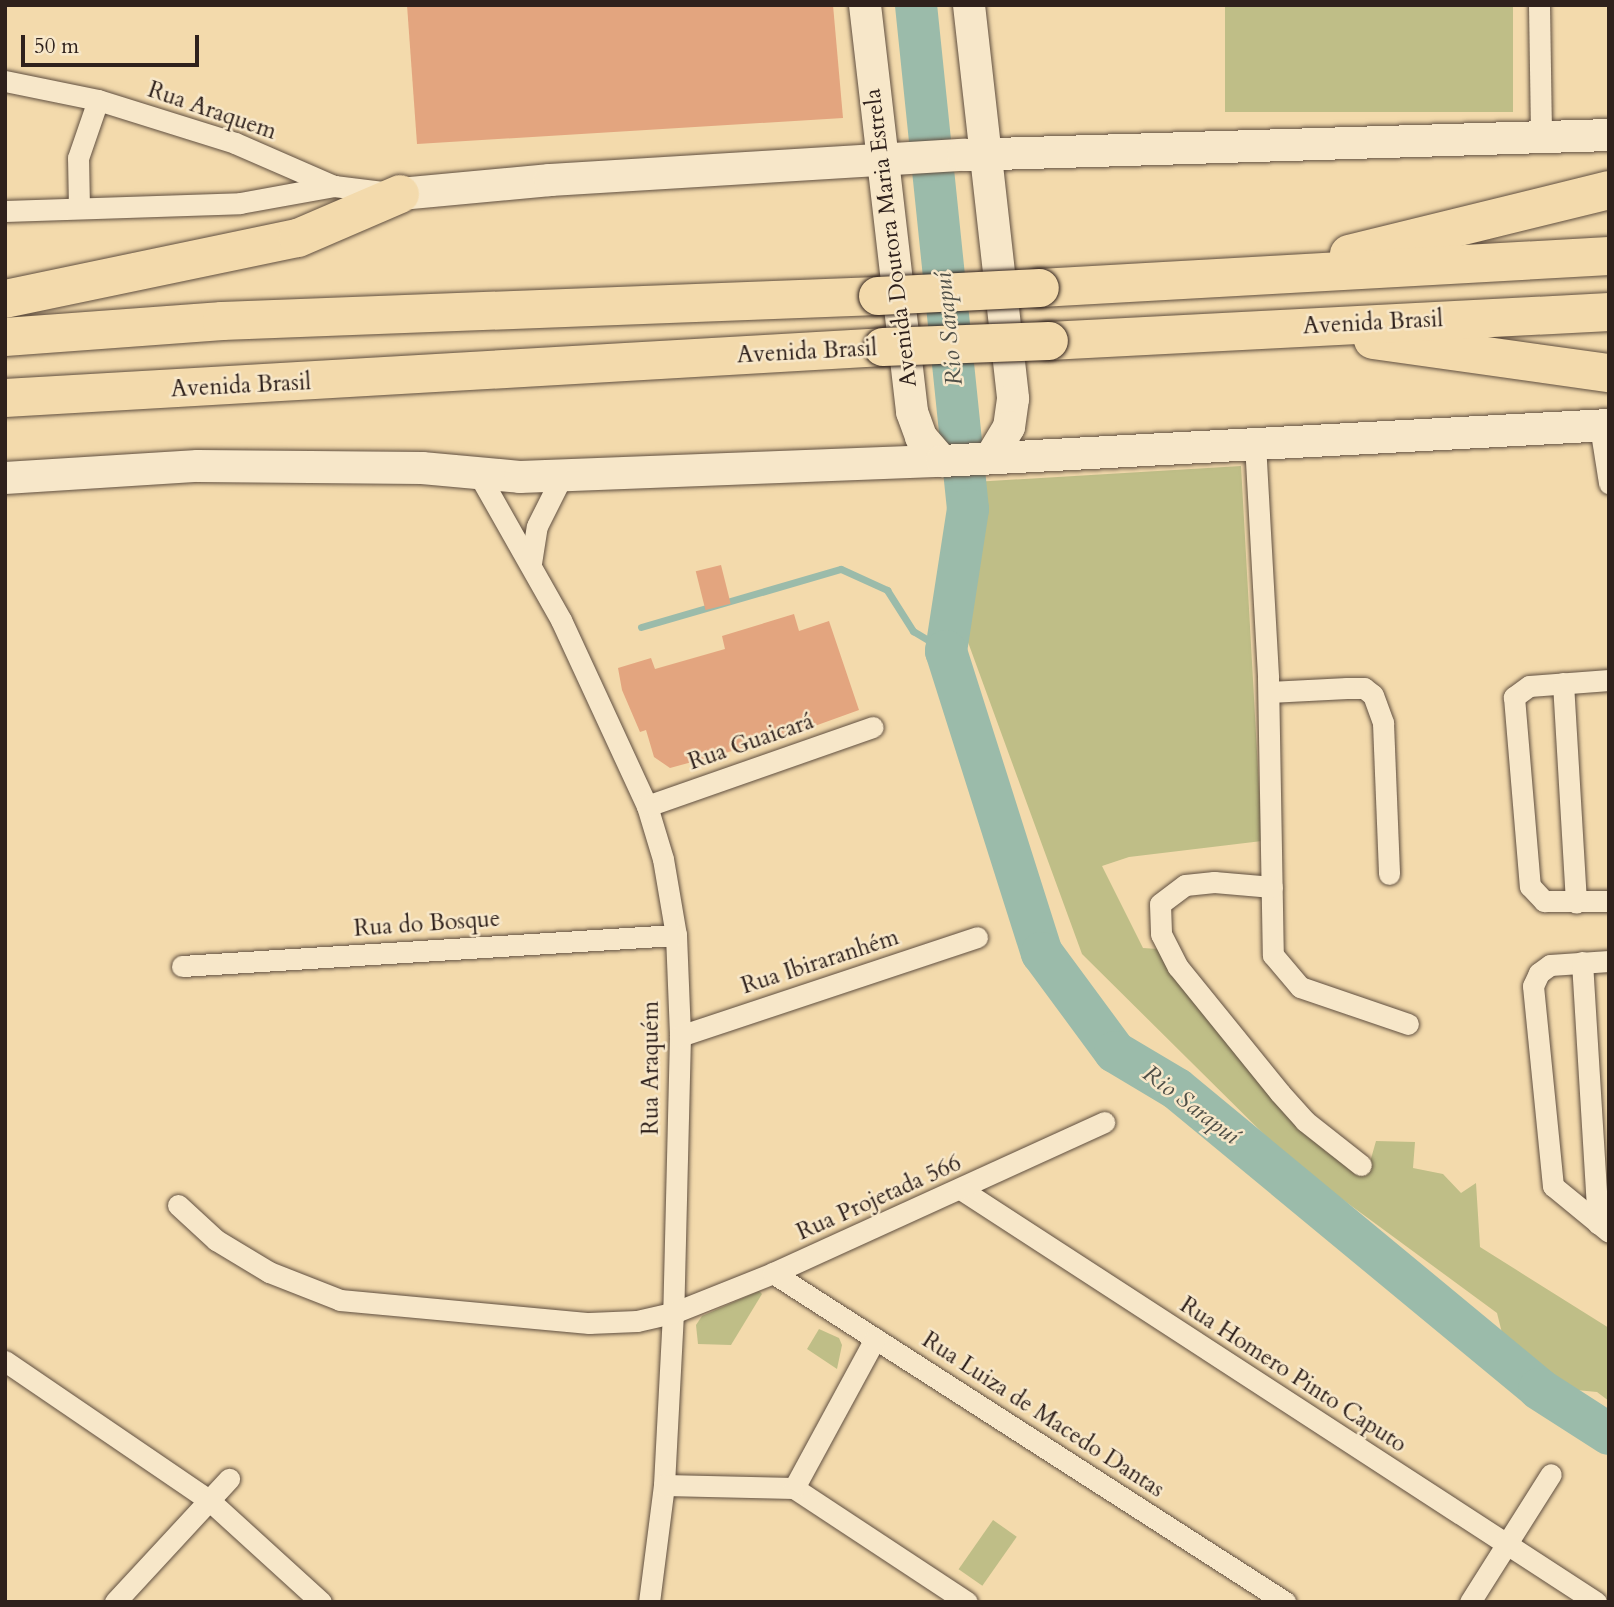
<!DOCTYPE html>
<meta charset="utf-8">
<style>
body{margin:0}
#map{position:relative;width:1614px;height:1607px;overflow:hidden;background:#f3daac;font-family:Cardo,serif}
div>[style]{position:absolute}
.green>*{inset:0;background:#bfbe87;transform-origin:0 0}
.stream>*{height:7px;margin:-3.5px;padding:0 3.5px;transform-origin:3.5px;border-radius:3.5px;background:#9bbbaa}
.river>*{height:42px;margin:-21px;padding:0 21px;transform-origin:21px;border-radius:21px;background:#9bbbaa}
.building>*{inset:0;background:#e3a57f;transform-origin:0 0}
.roads{filter:drop-shadow(0 0 2px #604f40) drop-shadow(0 0 2px #604f40)}
.street>*{height:21px;margin:-10.5px;padding:0 10.5px;transform-origin:10.5px;border-radius:10.5px;background:#f7e7c9}
.secondary>*{height:32px;margin:-16px;padding:0 16px;transform-origin:16px;border-radius:16px;background:#f7e7c9}
.highway>*{height:38px;margin:-19px;padding:0 19px;transform-origin:19px;border-radius:19px;background:#f3daac}
.bridges{filter:drop-shadow(0 0 2px #2f211c) drop-shadow(0 0 2px #2f211c)}
.highway-bridge>*{height:38px;margin:-19px;padding:0 19px;transform-origin:19px;border-radius:19px;background:#f3daac}
span{translate:-50% -50%;white-space:nowrap;text-align:center;line-height:1.15;-webkit-text-stroke:5px #f7e7c9;paint-order:stroke}
.street-label{font-size:23px;color:#2f211c}
.water-label{font-size:24px;color:#4f4f47;font-style:italic}
.frame{position:absolute;inset:0;border:7px solid #2f211c;pointer-events:none}
.scale{position:absolute;left:21px;top:35px;width:178px;height:32px;box-sizing:border-box;border:4px solid #2f211c;border-top:0;padding-left:9px;font-size:21px;line-height:24px;white-space:nowrap;color:#2f211c;-webkit-text-stroke:5px #f7e7c9;paint-order:stroke}
</style>
<div id="map">
<div class="green">
<i style="left:1225px;top:5px;width:288px;height:107px"></i>
<i style="clip-path:polygon(1241px 466px,1262px 841px,1129px 857px,1102px 866px,1143px 948px,1158px 949px,1326px 1152px,1366px 1176px,1376px 1141px,1415px 1142px,1413px 1168px,1443px 1174px,1461px 1193px,1476px 1183px,1480px 1247px,1609px 1328px,1609px 1401px,1597px 1392px,1556px 1388px,1505px 1345px,1497px 1313px,1293px 1163px,1082px 954px,961px 623px,978px 507px,974px 482px)"></i>
<i style="clip-path:polygon(759px 1291px,762px 1294px,731px 1345px,698px 1344px,696px 1325px,702px 1316px)"></i>
<i style="clip-path:polygon(819px 1329px,839px 1338px,842px 1345px,837px 1369px,807px 1349px)"></i>
<i style="left:993px;top:1520px;width:29px;height:60px;rotate:35deg"></i>
</div>
<div class="stream">
<i style="left:641px;top:627px;width:208px;rotate:-16.2deg"></i>
<i style="left:841px;top:569px;width:51px;rotate:24.5deg"></i>
<i style="left:887px;top:590px;width:49px;rotate:57.6deg"></i>
<i style="left:913px;top:631px;width:39px;rotate:31deg"></i>
</div>
<div class="river">
<i style="left:916px;top:5px;width:507px;rotate:84.11deg"></i>
<i style="left:968px;top:509px;width:144px;rotate:98.8deg"></i>
<i style="left:946px;top:651px;width:317px;rotate:72.4deg"></i>
<i style="left:1042px;top:953px;width:123px;rotate:53.6deg"></i>
<i style="left:1115px;top:1052px;width:72px;rotate:30.8deg"></i>
<i style="left:1177px;top:1089px;width:470px;rotate:39.6deg"></i>
<i style="left:1539px;top:1389px;width:83px;rotate:32.7deg"></i>
</div>
<div class="building">
<i style="clip-path:polygon(407px 5px,833px 5px,843px 118px,417px 144px)"></i>
<i style="left:721px;top:565px;width:40px;height:26px;rotate:76deg"></i>
<i style="clip-path:polygon(794px 614px,799px 631px,829px 621px,859px 710px,787px 736px,670px 768px,654px 757px,646px 730px,640px 732px,622px 690px,618px 668px,651px 658px,655px 669px,725px 649px,722px 636px)"></i>
</div>
<div class="roads">
<div class="street">
<i style="left:1539px;top:5px;width:134px;rotate:89.1deg"></i>
<i style="left:5px;top:81px;width:95px;rotate:11.5deg"></i>
<i style="left:98px;top:100px;width:144px;rotate:17.4deg"></i>
<i style="left:235px;top:143px;width:108px;rotate:23.5deg"></i>
<i style="left:334px;top:186px;width:57px;rotate:7deg"></i>
<i style="left:79px;top:208px;width:50px;rotate:-91.1deg"></i>
<i style="left:78px;top:158px;width:61px;rotate:-71deg"></i>
<i style="left:5px;top:211px;width:235px;rotate:-1.9deg"></i>
<i style="left:240px;top:203px;width:96px;rotate:-10.3deg"></i>
<i style="left:1600px;top:426px;width:58px;rotate:81deg"></i>
<i style="left:1255px;top:443px;width:235px;rotate:86.8deg"></i>
<i style="left:1268px;top:678px;width:277px;rotate:89deg"></i>
<i style="left:1273px;top:955px;width:42px;rotate:49.8deg"></i>
<i style="left:1300px;top:987px;width:114px;rotate:18.9deg"></i>
<i style="left:479px;top:475px;width:167px;rotate:60.5deg"></i>
<i style="left:561px;top:620px;width:205px;rotate:65.2deg"></i>
<i style="left:647px;top:806px;width:55px;rotate:73.2deg"></i>
<i style="left:663px;top:859px;width:77px;rotate:80.3deg"></i>
<i style="left:676px;top:935px;width:101px;rotate:87.7deg"></i>
<i style="left:680px;top:1036px;width:277px;rotate:91.4deg"></i>
<i style="left:673px;top:1313px;width:172px;rotate:93deg"></i>
<i style="left:664px;top:1485px;width:118px;rotate:97.3deg"></i>
<i style="left:531px;top:563px;width:37px;rotate:-81deg"></i>
<i style="left:537px;top:526px;width:56px;rotate:-63.4deg"></i>
<i style="left:1609px;top:680px;width:80px;rotate:175.7deg"></i>
<i style="left:1529px;top:686px;width:19px;rotate:144deg"></i>
<i style="left:1514px;top:697px;width:190px;rotate:85.2deg"></i>
<i style="left:1530px;top:886px;width:21px;rotate:47deg"></i>
<i style="left:1544px;top:901px;width:65px"></i>
<i style="left:1563px;top:683px;width:220px;rotate:86.6deg"></i>
<i style="left:1269px;top:692px;width:78px;rotate:-2.9deg"></i>
<i style="left:1347px;top:688px;width:17px"></i>
<i style="left:1364px;top:688px;width:11px;rotate:38deg"></i>
<i style="left:1373px;top:695px;width:30px;rotate:70deg"></i>
<i style="left:1383px;top:723px;width:151px;rotate:87.7deg"></i>
<i style="left:647px;top:806px;width:239px;rotate:-19.3deg"></i>
<i style="left:1272px;top:887px;width:58px;rotate:-175.1deg"></i>
<i style="left:1214px;top:882px;width:29px;rotate:174deg"></i>
<i style="left:1185px;top:885px;width:31px;rotate:143deg"></i>
<i style="left:1160px;top:904px;width:30px;rotate:88deg"></i>
<i style="left:1161px;top:934px;width:37px;rotate:63deg"></i>
<i style="left:1178px;top:967px;width:162px;rotate:51deg"></i>
<i style="left:1280px;top:1093px;width:38px;rotate:48deg"></i>
<i style="left:1305px;top:1121px;width:71px;rotate:38.2deg"></i>
<i style="left:1609px;top:961px;width:59px;rotate:176.1deg"></i>
<i style="left:1550px;top:965px;width:14px;rotate:144deg"></i>
<i style="left:1539px;top:973px;width:14px;rotate:115deg"></i>
<i style="left:1533px;top:986px;width:201px;rotate:84.3deg"></i>
<i style="left:1553px;top:1186px;width:72px;rotate:39.4deg"></i>
<i style="left:1582px;top:962px;width:262px;rotate:86.5deg"></i>
<i style="left:182px;top:966px;width:495px;rotate:-3.6deg"></i>
<i style="left:680px;top:1036px;width:313px;rotate:-18.4deg"></i>
<i style="left:962px;top:1190px;width:756px;rotate:33.02deg"></i>
<i style="left:178px;top:1205px;width:52px;rotate:42.6deg"></i>
<i style="left:216px;top:1240px;width:62px;rotate:31.1deg"></i>
<i style="left:269px;top:1272px;width:76px;rotate:21.5deg"></i>
<i style="left:340px;top:1300px;width:250px;rotate:5.3deg"></i>
<i style="left:589px;top:1323px;width:48px;rotate:-2.4deg"></i>
<i style="left:637px;top:1321px;width:37px;rotate:-13deg"></i>
<i style="left:673px;top:1313px;width:108px;rotate:-21.8deg"></i>
<i style="left:773px;top:1273px;width:364px;rotate:-24.5deg"></i>
<i style="left:773px;top:1273px;width:609px;rotate:32.72deg"></i>
<i style="left:5px;top:1361px;width:248px;rotate:34.3deg"></i>
<i style="left:210px;top:1501px;width:150px;rotate:42.3deg"></i>
<i style="left:664px;top:1485px;width:130px;rotate:1.3deg"></i>
<i style="left:794px;top:1488px;width:207px;rotate:33.4deg"></i>
<i style="left:794px;top:1488px;width:170px;rotate:-61.5deg"></i>
<i style="left:115px;top:1602px;width:168px;rotate:-47.2deg"></i>
<i style="left:1470px;top:1602px;width:151px;rotate:-57.7deg"></i>
</div>
<div class="secondary">
<i style="left:865px;top:5px;width:410px;rotate:83.4deg"></i>
<i style="left:912px;top:412px;width:27px;rotate:70deg"></i>
<i style="left:921px;top:437px;width:32px;rotate:49deg"></i>
<i style="left:969px;top:5px;width:396px;rotate:83.6deg"></i>
<i style="left:1013px;top:399px;width:28px;rotate:98deg"></i>
<i style="left:1009px;top:427px;width:35px;rotate:121deg"></i>
<i style="left:400px;top:194px;width:151px;rotate:-5.3deg"></i>
<i style="left:550px;top:180px;width:414px;rotate:-3.5deg"></i>
<i style="left:963px;top:155px;width:646px;rotate:-1.77deg"></i>
<i style="left:5px;top:478px;width:193px;rotate:-3.6deg"></i>
<i style="left:198px;top:466px;width:224px;rotate:0.5deg"></i>
<i style="left:422px;top:468px;width:98px;rotate:5.2deg"></i>
<i style="left:520px;top:477px;width:422px;rotate:-2.2deg"></i>
<i style="left:942px;top:461px;width:668px;rotate:-3.09deg"></i>
</div>
<div class="highway">
<i style="left:1349px;top:254px;width:268px;rotate:-13.8deg"></i>
<i style="left:1040px;top:288px;width:570px;rotate:-3.22deg"></i>
<i style="left:5px;top:299px;width:299px;rotate:-11.8deg"></i>
<i style="left:298px;top:238px;width:111px;rotate:-23.3deg"></i>
<i style="left:5px;top:337px;width:218px;rotate:-4.2deg"></i>
<i style="left:222px;top:321px;width:656px;rotate:-2.18deg"></i>
<i style="left:1373px;top:340px;width:238px;rotate:8deg"></i>
<i style="left:1049px;top:341px;width:561px;rotate:-2.96deg"></i>
<i style="left:5px;top:398px;width:879px;rotate:-3.32deg"></i>
</div>
</div>
<div class="bridges">
<div class="highway-bridge">
<i style="left:878px;top:296px;width:162px;rotate:-2.8deg"></i>
<i style="left:883px;top:347px;width:166px;rotate:-2.1deg"></i>
</div>
</div>
<div class="street-label">
<span style="left:212px;top:111px;rotate:19deg">Rua Araquem</span>
<span style="left:891px;top:238px;rotate:-97deg">Avenida Doutora Maria Estrela</span>
<span style="left:1373px;top:323px;rotate:-3deg">Avenida Brasil</span>
<span style="left:807px;top:352px;rotate:-3deg">Avenida Brasil</span>
<span style="left:241px;top:386px;rotate:-3deg">Avenida Brasil</span>
<span style="left:751px;top:742px;rotate:-19deg">Rua Guaicará</span>
<span style="left:427px;top:924px;rotate:-4deg">Rua do Bosque</span>
<span style="left:820px;top:962px;rotate:-18deg">Rua Ibiraranhém</span>
<span style="left:651px;top:1068px;rotate:-90deg">Rua Araquém</span>
<span style="left:879px;top:1198px;rotate:-24deg">Rua Projetada 566</span>
<span style="left:1293px;top:1375px;rotate:33deg">Rua Homero Pinto Caputo</span>
<span style="left:1043px;top:1415px;rotate:33deg">Rua Luiza de Macedo Dantas</span>
</div>
<div class="water-label">
<span style="left:949px;top:329px;rotate:-96deg">Rio Sarapuí</span>
<span style="left:1191px;top:1105px;rotate:37deg">Rio Sarapuí</span>
</div>
<div class="frame"></div>
<div class="scale">50 m</div>
</div>
